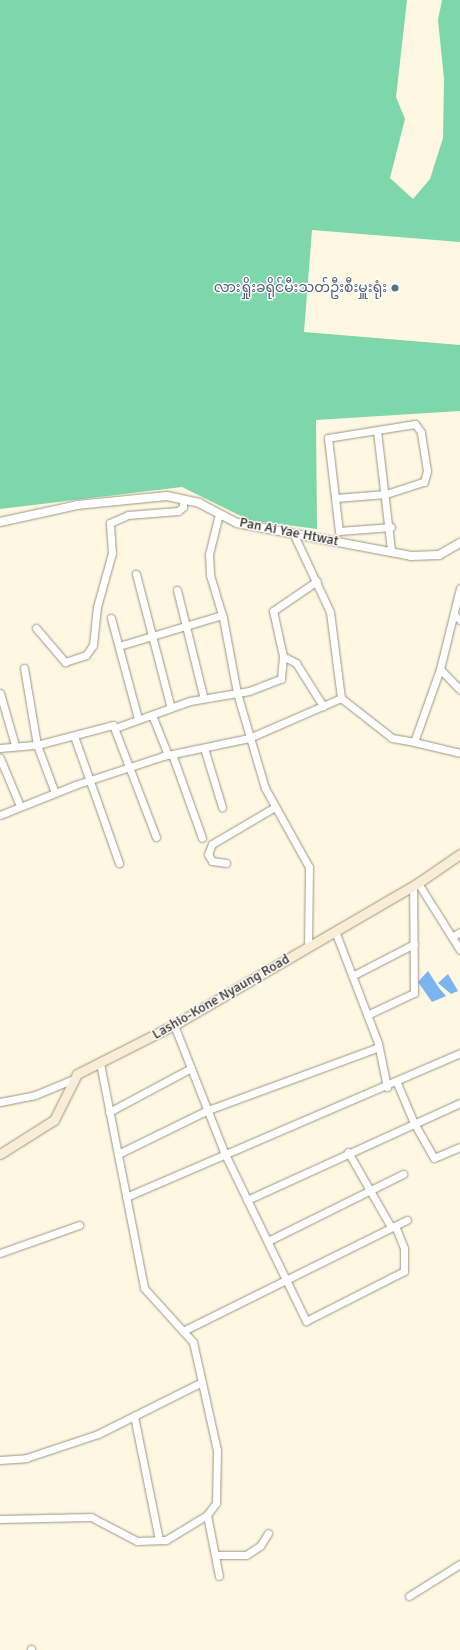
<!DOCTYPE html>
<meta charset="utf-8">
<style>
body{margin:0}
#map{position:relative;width:460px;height:1650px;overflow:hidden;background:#fef7e1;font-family:Signika,"Noto Sans Myanmar",sans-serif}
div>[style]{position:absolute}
.forest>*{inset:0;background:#7dd7ab}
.water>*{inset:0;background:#7ab5f2}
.roads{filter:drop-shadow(0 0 1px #9c9582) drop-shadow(0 0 1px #9c9582)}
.minor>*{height:7px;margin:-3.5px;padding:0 3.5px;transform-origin:3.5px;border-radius:3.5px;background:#fff}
.tertiary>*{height:8px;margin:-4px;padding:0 4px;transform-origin:4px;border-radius:4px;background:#fff}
.secondary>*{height:9px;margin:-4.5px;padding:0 4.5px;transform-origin:4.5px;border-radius:4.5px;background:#f9edd5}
.dots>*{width:11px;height:11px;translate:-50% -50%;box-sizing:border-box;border:2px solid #fff;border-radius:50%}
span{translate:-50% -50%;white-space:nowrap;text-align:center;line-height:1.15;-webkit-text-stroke:3px #fff;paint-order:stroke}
.service-label{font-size:14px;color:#4e5e75}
.right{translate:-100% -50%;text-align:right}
.street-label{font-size:14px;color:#37342c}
</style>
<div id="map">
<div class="forest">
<i style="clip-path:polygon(0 0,407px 0,396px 97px,405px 119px,390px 178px,413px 199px,430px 179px,443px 138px,444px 79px,438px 20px,442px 0,460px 0,460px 242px,312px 230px,304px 332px,460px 345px,460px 411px,316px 420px,317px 529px,249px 520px,182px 487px,0 509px)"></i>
</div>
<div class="water">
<i style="clip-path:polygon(428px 971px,439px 988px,446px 996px,432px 1002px,418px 982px)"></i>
<i style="clip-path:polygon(448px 974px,458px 991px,451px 994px,438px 983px)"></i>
</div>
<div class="roads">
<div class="minor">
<i style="left:377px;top:431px;width:120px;rotate:83.3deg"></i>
<i style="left:336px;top:498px;width:50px;rotate:-4.6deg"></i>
<i style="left:386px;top:494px;width:40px;rotate:-18deg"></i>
<i style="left:424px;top:482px;width:11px;rotate:-75deg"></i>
<i style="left:427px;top:471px;width:39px;rotate:-99deg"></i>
<i style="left:421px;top:432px;width:10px;rotate:-127deg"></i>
<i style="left:415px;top:424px;width:88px;rotate:170.9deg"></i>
<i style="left:328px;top:438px;width:94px;rotate:83.3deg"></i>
<i style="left:339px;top:531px;width:52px;rotate:-4.4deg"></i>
<i style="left:219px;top:514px;width:41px;rotate:104deg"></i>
<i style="left:209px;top:554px;width:21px;rotate:87deg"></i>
<i style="left:210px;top:575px;width:45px;rotate:73.2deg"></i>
<i style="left:223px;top:618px;width:76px;rotate:79.4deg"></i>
<i style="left:237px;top:693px;width:99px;rotate:73.6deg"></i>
<i style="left:265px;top:788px;width:90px;rotate:60.9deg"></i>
<i style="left:309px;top:867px;width:79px;rotate:90.7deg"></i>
<i style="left:294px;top:535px;width:85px;rotate:64.9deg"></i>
<i style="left:330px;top:612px;width:87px;rotate:82.7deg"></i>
<i style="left:136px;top:574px;width:138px;rotate:75.4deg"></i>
<i style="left:460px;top:588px;width:83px;rotate:103.9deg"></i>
<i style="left:440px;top:669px;width:77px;rotate:109.6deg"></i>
<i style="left:414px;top:742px;width:47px;rotate:13.4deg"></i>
<i style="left:177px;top:590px;width:112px;rotate:76.1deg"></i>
<i style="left:454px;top:614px;width:8px;rotate:45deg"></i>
<i style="left:111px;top:618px;width:105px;rotate:75deg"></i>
<i style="left:36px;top:628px;width:45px;rotate:49.5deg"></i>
<i style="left:65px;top:662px;width:22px;rotate:-18deg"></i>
<i style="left:86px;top:655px;width:12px;rotate:-55deg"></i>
<i style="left:93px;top:645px;width:38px;rotate:-84deg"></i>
<i style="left:97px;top:607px;width:56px;rotate:-74.5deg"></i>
<i style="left:112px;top:553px;width:30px;rotate:-94deg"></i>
<i style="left:110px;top:523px;width:20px;rotate:-24deg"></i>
<i style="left:128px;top:515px;width:50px;rotate:-4.6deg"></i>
<i style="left:178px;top:511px;width:6px;rotate:-39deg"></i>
<i style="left:183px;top:507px;width:8px;rotate:-90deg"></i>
<i style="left:119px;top:646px;width:108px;rotate:-16.8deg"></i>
<i style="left:283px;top:656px;width:15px;rotate:28deg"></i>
<i style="left:296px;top:663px;width:51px;rotate:57.9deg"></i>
<i style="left:24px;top:668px;width:78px;rotate:80.4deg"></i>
<i style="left:37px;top:745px;width:51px;rotate:69.4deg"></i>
<i style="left:440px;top:669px;width:29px;rotate:46deg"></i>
<i style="left:0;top:693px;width:54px;rotate:73.9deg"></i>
<i style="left:152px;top:715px;width:43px;rotate:68.2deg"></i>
<i style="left:115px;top:728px;width:80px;rotate:-19.8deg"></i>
<i style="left:190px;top:701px;width:60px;rotate:-9.6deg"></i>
<i style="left:249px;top:691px;width:34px;rotate:-21deg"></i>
<i style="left:281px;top:679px;width:23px;rotate:-85deg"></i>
<i style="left:283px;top:656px;width:46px;rotate:-102.5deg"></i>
<i style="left:273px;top:611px;width:53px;rotate:-34.3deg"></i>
<i style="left:74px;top:736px;width:135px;rotate:70.5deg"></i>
<i style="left:0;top:748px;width:37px;rotate:-5deg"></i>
<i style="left:37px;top:745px;width:79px;rotate:-14.7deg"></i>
<i style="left:113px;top:725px;width:120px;rotate:69deg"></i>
<i style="left:204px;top:748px;width:62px;rotate:73deg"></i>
<i style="left:172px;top:754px;width:89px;rotate:70.3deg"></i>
<i style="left:0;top:758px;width:52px;rotate:67.4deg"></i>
<i style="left:0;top:815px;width:81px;rotate:-21.8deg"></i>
<i style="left:75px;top:785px;width:93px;rotate:-18.2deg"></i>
<i style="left:163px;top:756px;width:88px;rotate:-11.8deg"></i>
<i style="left:249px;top:738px;width:100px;rotate:-23.5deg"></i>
<i style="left:341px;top:698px;width:65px;rotate:38.1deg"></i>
<i style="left:392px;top:738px;width:22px;rotate:10deg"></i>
<i style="left:226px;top:863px;width:14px;rotate:-172deg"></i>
<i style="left:212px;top:861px;width:8px;rotate:-120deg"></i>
<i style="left:208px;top:854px;width:11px;rotate:-68deg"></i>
<i style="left:212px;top:844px;width:71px;rotate:-30.5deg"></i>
<i style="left:418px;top:883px;width:79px;rotate:57.9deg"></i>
<i style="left:335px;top:931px;width:120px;rotate:69deg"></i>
<i style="left:378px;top:1043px;width:45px;rotate:78.4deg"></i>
<i style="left:452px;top:937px;width:9px;rotate:-32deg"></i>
<i style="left:352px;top:976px;width:70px;rotate:-27.3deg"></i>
<i style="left:367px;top:1015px;width:52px;rotate:-25.1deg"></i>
<i style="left:414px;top:993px;width:107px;rotate:-90.5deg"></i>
<i style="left:174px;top:1025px;width:136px;rotate:68.5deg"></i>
<i style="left:224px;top:1152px;width:188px;rotate:64.1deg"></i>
<i style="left:306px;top:1321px;width:110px;rotate:-27deg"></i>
<i style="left:404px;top:1271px;width:23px;rotate:-90deg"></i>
<i style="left:404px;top:1248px;width:24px;rotate:-112deg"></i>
<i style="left:100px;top:1063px;width:229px;rotate:78.9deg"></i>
<i style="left:144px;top:1288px;width:73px;rotate:47.8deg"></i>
<i style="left:193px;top:1342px;width:111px;rotate:77.5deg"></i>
<i style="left:217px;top:1450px;width:53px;rotate:91.1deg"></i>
<i style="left:216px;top:1503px;width:15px;rotate:127deg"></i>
<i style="left:207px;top:1515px;width:62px;rotate:78.9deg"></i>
<i style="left:397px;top:1083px;width:43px;rotate:67deg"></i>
<i style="left:414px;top:1123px;width:40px;rotate:60.3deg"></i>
<i style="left:434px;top:1158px;width:28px;rotate:-23deg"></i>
<i style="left:0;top:1102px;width:36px;rotate:-11deg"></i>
<i style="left:35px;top:1095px;width:42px;rotate:-22.3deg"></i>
<i style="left:109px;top:1112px;width:93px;rotate:-28.2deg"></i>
<i style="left:348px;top:1152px;width:86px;rotate:60.2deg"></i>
<i style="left:118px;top:1154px;width:100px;rotate:-26.1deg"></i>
<i style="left:208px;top:1110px;width:182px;rotate:-20.2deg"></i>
<i style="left:126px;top:1197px;width:364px;rotate:-23.3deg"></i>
<i style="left:247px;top:1200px;width:234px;rotate:-24.5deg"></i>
<i style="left:268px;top:1241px;width:151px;rotate:-26.4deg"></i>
<i style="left:0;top:1253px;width:84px;rotate:-19.5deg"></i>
<i style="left:183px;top:1331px;width:250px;rotate:-26.4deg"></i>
<i style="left:134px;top:1416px;width:126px;rotate:78.6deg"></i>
<i style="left:0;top:1460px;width:26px;rotate:-4deg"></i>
<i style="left:26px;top:1458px;width:76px;rotate:-18.4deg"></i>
<i style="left:98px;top:1434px;width:116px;rotate:-26.6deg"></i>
<i style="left:0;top:1519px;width:91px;rotate:-1.3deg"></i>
<i style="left:91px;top:1517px;width:52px;rotate:27.6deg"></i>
<i style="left:137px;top:1541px;width:29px;rotate:-2deg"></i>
<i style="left:166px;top:1540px;width:48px;rotate:-31.4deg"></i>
<i style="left:215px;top:1555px;width:31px"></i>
<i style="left:246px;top:1555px;width:17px;rotate:-33deg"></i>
<i style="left:260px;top:1546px;width:15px;rotate:-58deg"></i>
<i style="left:409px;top:1596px;width:60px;rotate:-32.1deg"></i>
<i style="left:31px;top:1650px;width:1px;rotate:-90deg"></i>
</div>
<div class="tertiary">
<i style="left:0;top:522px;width:79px;rotate:-12.4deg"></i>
<i style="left:77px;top:505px;width:90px;rotate:-5.7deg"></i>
<i style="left:167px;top:496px;width:33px;rotate:12deg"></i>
<i style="left:199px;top:503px;width:43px;rotate:27.8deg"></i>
<i style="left:237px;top:523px;width:177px;rotate:10.7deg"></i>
<i style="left:411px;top:556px;width:28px;rotate:-2deg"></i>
<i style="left:439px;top:555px;width:24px;rotate:-30deg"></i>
</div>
<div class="secondary">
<i style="left:0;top:1154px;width:64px;rotate:-32.2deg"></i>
<i style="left:54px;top:1120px;width:51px;rotate:-63.4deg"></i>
<i style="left:77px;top:1074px;width:109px;rotate:-26.8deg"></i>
<i style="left:174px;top:1025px;width:282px;rotate:-30.2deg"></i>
<i style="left:418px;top:883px;width:51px;rotate:-34.6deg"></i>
</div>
</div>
<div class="dots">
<i style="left:395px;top:288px;background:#5c6f8a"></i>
</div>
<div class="service-label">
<span class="right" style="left:387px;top:288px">လားရှိုးခရိုင်မီးသတ်ဦးစီးမှူးရုံး</span>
</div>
<div class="street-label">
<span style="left:289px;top:532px;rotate:11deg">Pan Ai Yae Htwat</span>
<span style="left:221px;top:997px;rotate:-30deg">Lashio-Kone Nyaung Road</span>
</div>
</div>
